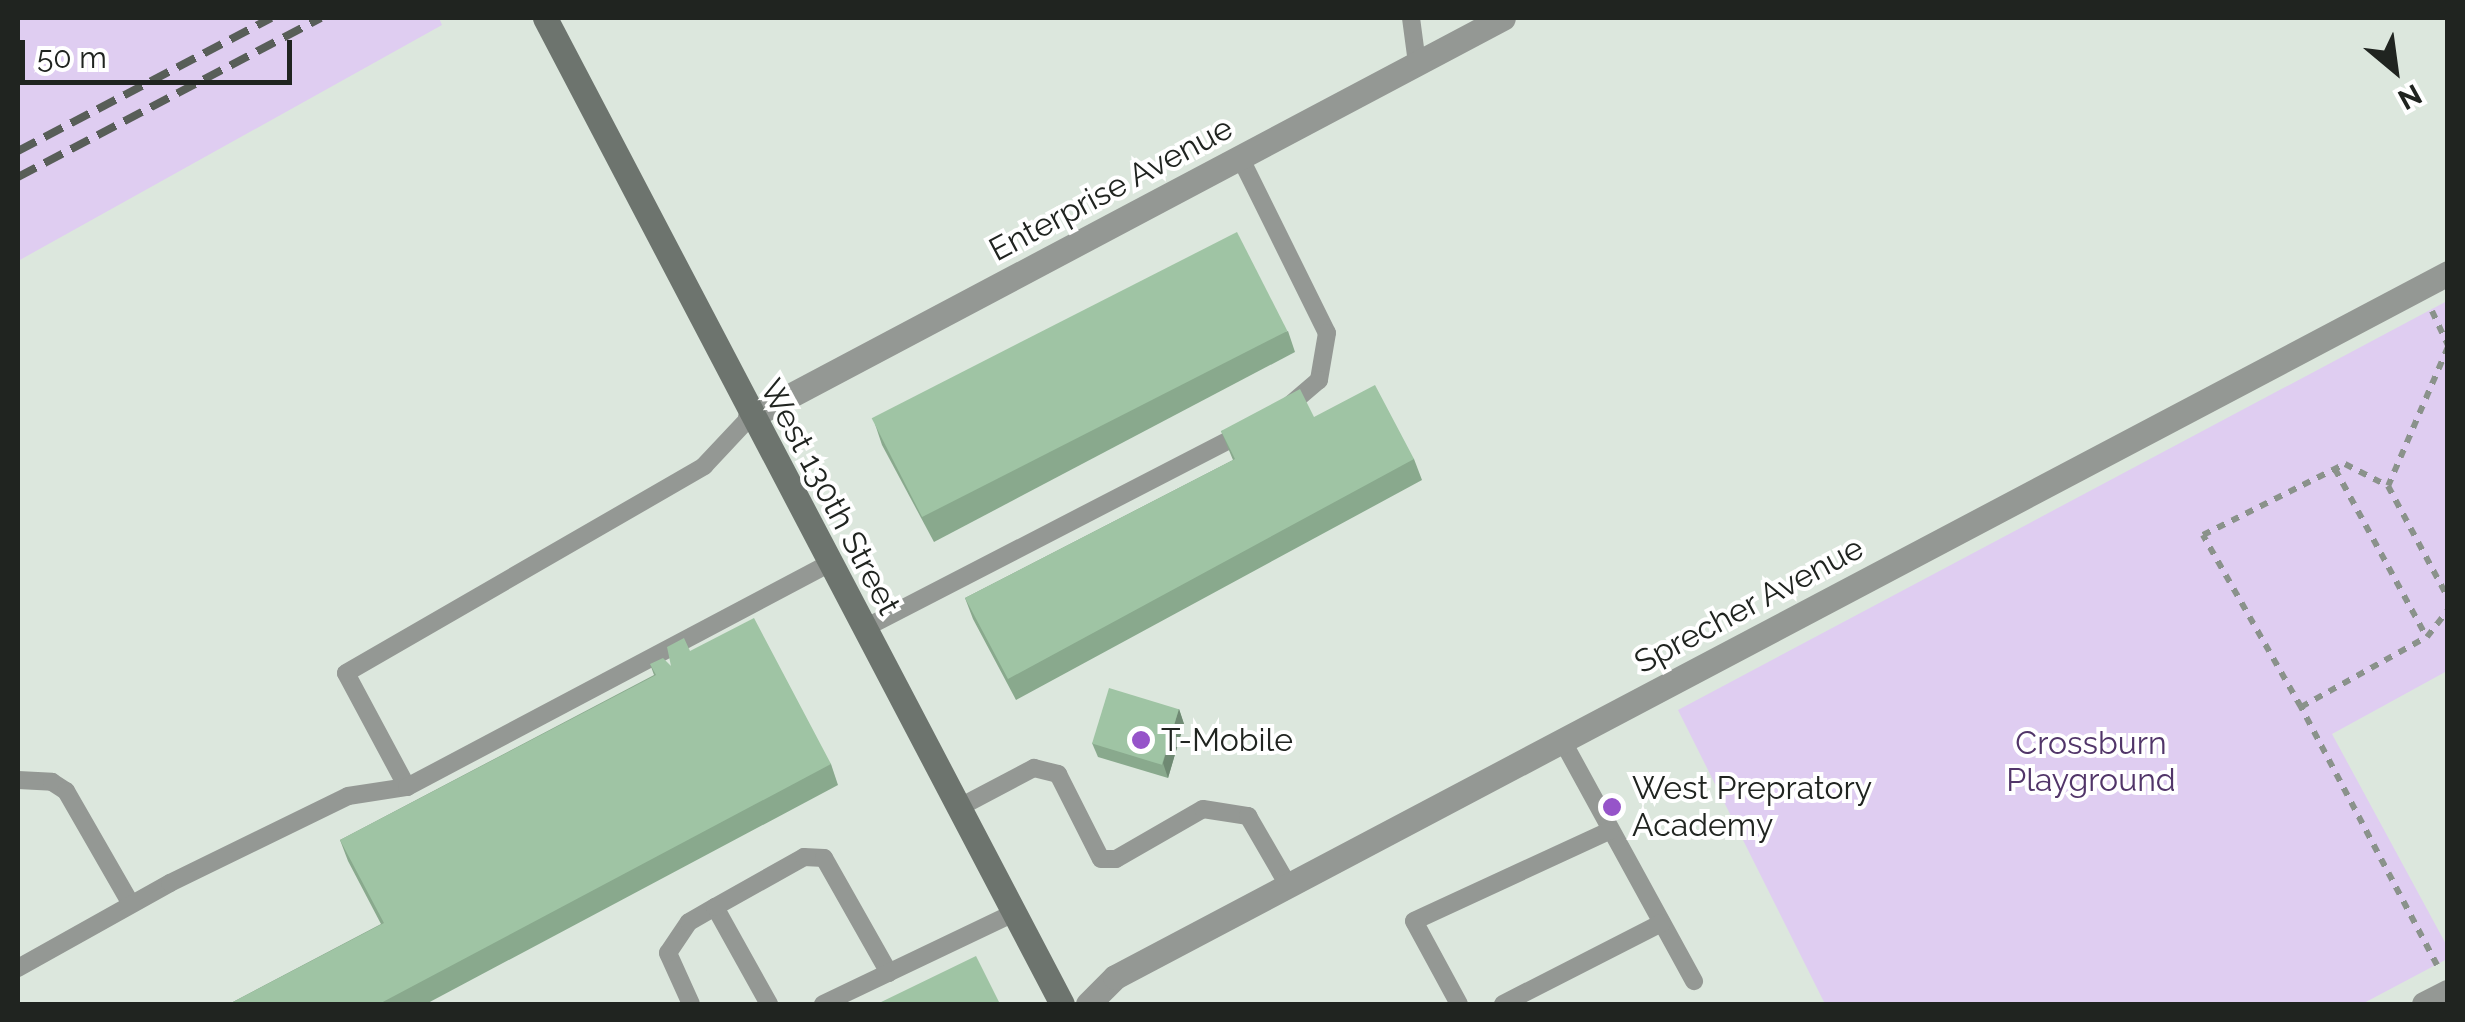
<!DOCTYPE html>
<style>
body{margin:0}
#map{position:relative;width:2465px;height:1022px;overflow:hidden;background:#dce7dd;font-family:Raleway,sans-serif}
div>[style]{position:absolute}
.green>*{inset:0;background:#dfcdf1}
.path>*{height:6px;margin-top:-3px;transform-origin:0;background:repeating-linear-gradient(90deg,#8a928b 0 8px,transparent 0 16px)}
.lane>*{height:18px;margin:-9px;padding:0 9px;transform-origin:9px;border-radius:9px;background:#949894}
.street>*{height:25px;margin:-12.5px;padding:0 12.5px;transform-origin:12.5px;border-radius:12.5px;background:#949894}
.secondary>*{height:25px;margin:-12.5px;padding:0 12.5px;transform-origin:12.5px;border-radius:12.5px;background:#6d746e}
.rail>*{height:8px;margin-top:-4px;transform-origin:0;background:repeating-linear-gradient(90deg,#585e58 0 20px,transparent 0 30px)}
.wall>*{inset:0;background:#89a98d}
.shaded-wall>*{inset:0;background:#6f8973}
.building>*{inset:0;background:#9fc4a4;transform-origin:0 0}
.dots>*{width:28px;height:28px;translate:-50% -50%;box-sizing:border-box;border:5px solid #fff;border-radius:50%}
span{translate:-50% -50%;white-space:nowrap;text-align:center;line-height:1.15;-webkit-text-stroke:8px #fff;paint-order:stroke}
.street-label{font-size:32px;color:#202420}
.poi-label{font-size:32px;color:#202420}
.left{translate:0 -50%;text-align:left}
.park-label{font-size:32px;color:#513569}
.frame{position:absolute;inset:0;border:20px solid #202420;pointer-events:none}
.north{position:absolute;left:2345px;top:20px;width:100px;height:100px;-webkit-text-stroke:8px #fff;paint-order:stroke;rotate:151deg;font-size:28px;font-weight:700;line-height:40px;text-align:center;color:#202420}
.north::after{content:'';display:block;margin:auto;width:35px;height:45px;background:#202420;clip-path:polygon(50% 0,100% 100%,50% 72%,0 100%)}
.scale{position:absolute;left:20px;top:40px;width:272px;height:45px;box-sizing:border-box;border:5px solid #202420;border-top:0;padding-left:12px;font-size:30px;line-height:35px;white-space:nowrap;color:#202420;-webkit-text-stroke:8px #fff;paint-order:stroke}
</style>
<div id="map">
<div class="green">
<i style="clip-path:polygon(18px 18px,439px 18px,442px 25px,18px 261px)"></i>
<i style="clip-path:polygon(2447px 301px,2447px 671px,2332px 734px,2447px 946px,2447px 959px,2362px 1004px,1825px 1004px,1678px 710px)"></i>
</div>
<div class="path">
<i style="left:2432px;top:311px;width:38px;rotate:65deg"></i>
<i style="left:2448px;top:347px;width:151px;rotate:113.3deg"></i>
<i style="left:2388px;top:486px;width:127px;rotate:61.8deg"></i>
<i style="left:2335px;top:469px;width:190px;rotate:61.4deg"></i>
<i style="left:2301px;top:707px;width:198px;rotate:-119.7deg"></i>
<i style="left:2203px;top:535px;width:159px;rotate:-26.6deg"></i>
<i style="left:2345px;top:464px;width:48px;rotate:27.1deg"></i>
<i style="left:2437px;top:965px;width:292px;rotate:-117.8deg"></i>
<i style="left:2301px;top:707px;width:144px;rotate:-29.1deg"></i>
<i style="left:2427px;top:637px;width:34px;rotate:-52deg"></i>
</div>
<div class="lane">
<i style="left:1411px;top:18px;width:45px;rotate:82.4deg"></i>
<i style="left:1240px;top:157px;width:196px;rotate:63.7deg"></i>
<i style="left:1327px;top:333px;width:48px;rotate:99.7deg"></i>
<i style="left:1319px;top:380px;width:45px;rotate:139.5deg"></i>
<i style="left:863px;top:629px;width:430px;rotate:-27.3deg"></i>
<i style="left:1562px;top:740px;width:275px;rotate:61.3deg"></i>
<i style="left:18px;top:780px;width:34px;rotate:3deg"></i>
<i style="left:52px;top:782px;width:17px;rotate:33deg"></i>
<i style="left:66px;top:791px;width:130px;rotate:60.1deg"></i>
<i style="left:407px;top:787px;width:129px;rotate:-118.2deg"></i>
<i style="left:346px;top:673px;width:414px;rotate:-30deg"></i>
<i style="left:704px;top:466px;width:67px;rotate:-46.8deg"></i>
<i style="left:958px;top:808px;width:86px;rotate:-27.8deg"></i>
<i style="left:1034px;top:768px;width:25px;rotate:14deg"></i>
<i style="left:1058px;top:774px;width:95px;rotate:63.2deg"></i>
<i style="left:1101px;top:859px;width:15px"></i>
<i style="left:1116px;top:859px;width:100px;rotate:-29.9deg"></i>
<i style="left:1203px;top:809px;width:46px;rotate:8.8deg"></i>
<i style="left:1248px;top:816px;width:80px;rotate:59.9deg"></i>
<i style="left:18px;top:968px;width:174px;rotate:-29.2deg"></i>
<i style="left:170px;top:883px;width:198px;rotate:-26deg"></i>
<i style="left:348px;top:796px;width:60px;rotate:-8.7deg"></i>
<i style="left:407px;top:787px;width:476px;rotate:-27.9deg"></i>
<i style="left:691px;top:1004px;width:56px;rotate:-114.3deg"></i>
<i style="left:668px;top:953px;width:37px;rotate:-56deg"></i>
<i style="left:689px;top:922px;width:30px;rotate:-30deg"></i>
<i style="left:769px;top:1004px;width:111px;rotate:-119.1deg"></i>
<i style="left:715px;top:907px;width:102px;rotate:-29.3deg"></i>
<i style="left:804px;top:857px;width:20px;rotate:3deg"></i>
<i style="left:824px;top:858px;width:132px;rotate:60.5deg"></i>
<i style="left:823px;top:1004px;width:212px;rotate:-25.5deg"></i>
<i style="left:1459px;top:1004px;width:94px;rotate:-118.5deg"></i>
<i style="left:1414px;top:921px;width:215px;rotate:-24.8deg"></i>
<i style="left:1503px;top:1004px;width:178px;rotate:-27.1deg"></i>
</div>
<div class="street">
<i style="left:750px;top:417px;width:852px;rotate:-27.92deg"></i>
<i style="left:1088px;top:1004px;width:38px;rotate:-45deg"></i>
<i style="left:1115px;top:977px;width:1507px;rotate:-27.84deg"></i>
<i style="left:2424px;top:1004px;width:27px;rotate:-27deg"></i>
</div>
<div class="secondary">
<i style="left:545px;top:18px;width:1113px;rotate:62.33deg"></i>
</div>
<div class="rail">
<i style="left:18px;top:151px;width:286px;rotate:-27.7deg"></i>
<i style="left:18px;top:177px;width:342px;rotate:-27.7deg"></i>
</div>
<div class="wall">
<i style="clip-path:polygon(1288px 331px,1295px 352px,934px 542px,882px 445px,875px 424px)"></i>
<i style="clip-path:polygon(1314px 417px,1414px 459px,1422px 480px,1016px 700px,973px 619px,965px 598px,1233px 460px,1221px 431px)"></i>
<i style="clip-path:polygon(690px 651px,831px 764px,838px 785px,426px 1004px,229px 1004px,381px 924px,348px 861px,340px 840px,654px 675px,650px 664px,671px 666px)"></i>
<i style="clip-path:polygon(1179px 709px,1184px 724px,1168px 778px,1098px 757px,1092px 743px)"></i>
</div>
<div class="shaded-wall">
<i style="clip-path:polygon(1179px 709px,1184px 724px,1168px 778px,1163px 763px)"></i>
</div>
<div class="building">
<i style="left:1237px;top:232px;width:111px;height:410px;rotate:63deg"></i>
<i style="clip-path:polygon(1375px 385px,1414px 459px,1008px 679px,965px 598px,1235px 459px,1221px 431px,1300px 389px,1314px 417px)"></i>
<i style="clip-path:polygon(754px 618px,831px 764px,379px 1004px,229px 1004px,384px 923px,340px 840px,656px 675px,650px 664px,663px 658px,671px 666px,667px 647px,684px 638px,690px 651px)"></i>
<i style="left:1109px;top:688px;width:73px;height:58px;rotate:17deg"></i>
<i style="clip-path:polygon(976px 956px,1000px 1004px,877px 1004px)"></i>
</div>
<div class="dots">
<i style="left:1141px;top:740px;background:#9654c9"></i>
<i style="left:1612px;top:807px;background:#9654c9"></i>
</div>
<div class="street-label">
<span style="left:1111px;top:189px;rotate:-28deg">Enterprise Avenue</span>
<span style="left:830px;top:497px;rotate:62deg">West 130th Street</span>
<span style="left:1749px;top:605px;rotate:-28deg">Sprecher Avenue</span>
</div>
<div class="poi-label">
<span class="left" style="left:1161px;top:740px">T-Mobile</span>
<span class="left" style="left:1632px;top:807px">West Prepratory<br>Academy</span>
</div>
<div class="park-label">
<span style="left:2091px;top:762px">Crossburn<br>Playground</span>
</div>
<div class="frame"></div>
<div class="north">N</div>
<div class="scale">50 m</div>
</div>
